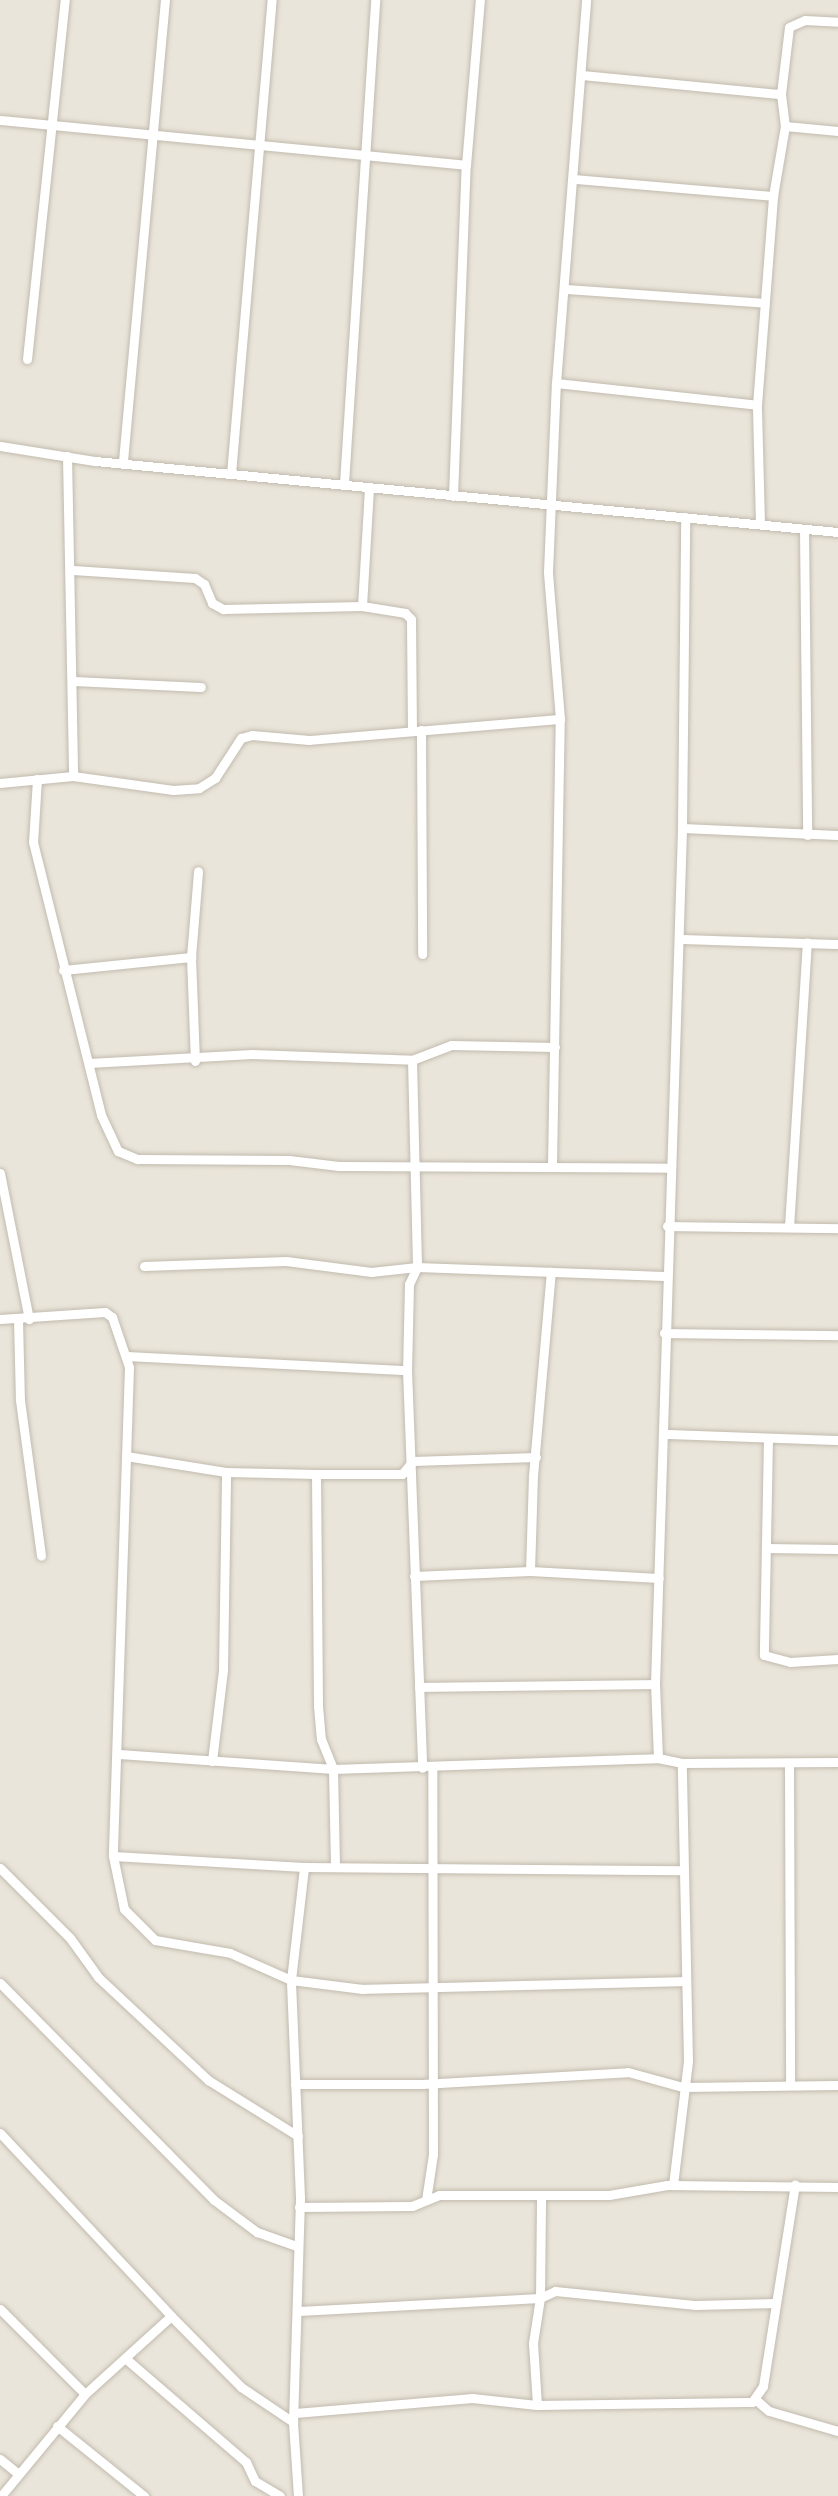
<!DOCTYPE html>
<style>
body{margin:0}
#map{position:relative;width:838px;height:2496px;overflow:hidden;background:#f6f3ec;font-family:Poppins,sans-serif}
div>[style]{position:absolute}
.residential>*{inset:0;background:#eae5da;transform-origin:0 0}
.roads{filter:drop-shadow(0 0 2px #c2bbae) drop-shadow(0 0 2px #c2bbae)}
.street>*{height:9px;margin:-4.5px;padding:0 4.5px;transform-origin:4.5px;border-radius:4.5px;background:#fff}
span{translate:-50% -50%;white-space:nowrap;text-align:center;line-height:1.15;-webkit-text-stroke:6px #fff;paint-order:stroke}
</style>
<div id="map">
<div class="residential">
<i style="left:0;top:0;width:838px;height:2496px"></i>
</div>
<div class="roads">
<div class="street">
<i style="left:582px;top:75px;width:200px;rotate:5.5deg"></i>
<i style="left:781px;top:94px;width:32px;rotate:83deg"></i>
<i style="left:785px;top:126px;width:53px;rotate:5.4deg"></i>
<i style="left:781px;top:94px;width:67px;rotate:-83.2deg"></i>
<i style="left:789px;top:27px;width:17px;rotate:-24deg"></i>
<i style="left:805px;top:20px;width:33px;rotate:3deg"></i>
<i style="left:0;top:120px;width:468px;rotate:5.5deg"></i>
<i style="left:575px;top:179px;width:199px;rotate:4.9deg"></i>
<i style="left:567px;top:289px;width:198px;rotate:4deg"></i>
<i style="left:27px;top:359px;width:361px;rotate:-84deg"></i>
<i style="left:556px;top:383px;width:202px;rotate:6.2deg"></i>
<i style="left:0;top:446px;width:96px;rotate:9deg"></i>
<i style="left:95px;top:461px;width:746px;rotate:5.46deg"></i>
<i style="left:67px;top:456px;width:320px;rotate:88.9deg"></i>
<i style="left:123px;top:461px;width:463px;rotate:-84.8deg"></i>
<i style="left:231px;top:474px;width:476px;rotate:-85.1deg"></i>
<i style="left:344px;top:483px;width:484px;rotate:-86.3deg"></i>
<i style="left:453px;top:496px;width:331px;rotate:-87.8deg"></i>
<i style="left:466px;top:165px;width:166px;rotate:-85.2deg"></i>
<i style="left:760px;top:523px;width:118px;rotate:-91.5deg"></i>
<i style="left:757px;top:405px;width:210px;rotate:-85.6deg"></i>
<i style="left:773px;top:196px;width:71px;rotate:-80.3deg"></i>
<i style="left:804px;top:529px;width:306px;rotate:89.4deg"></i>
<i style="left:73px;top:570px;width:122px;rotate:3.8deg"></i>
<i style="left:195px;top:578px;width:11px;rotate:34deg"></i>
<i style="left:204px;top:584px;width:21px;rotate:67deg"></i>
<i style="left:212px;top:603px;width:13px;rotate:29deg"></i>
<i style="left:223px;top:609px;width:139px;rotate:-1.2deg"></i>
<i style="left:362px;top:606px;width:44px;rotate:9.2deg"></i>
<i style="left:405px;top:613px;width:8px;rotate:45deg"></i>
<i style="left:411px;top:619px;width:111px;rotate:89.5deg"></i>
<i style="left:362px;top:606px;width:118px;rotate:-86.6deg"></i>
<i style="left:73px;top:681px;width:128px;rotate:2.7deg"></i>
<i style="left:421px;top:730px;width:224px;rotate:89.7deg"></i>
<i style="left:37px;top:779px;width:63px;rotate:93.6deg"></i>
<i style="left:33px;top:842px;width:281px;rotate:76deg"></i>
<i style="left:101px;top:1115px;width:40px;rotate:65deg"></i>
<i style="left:118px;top:1151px;width:21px;rotate:23deg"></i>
<i style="left:137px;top:1159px;width:152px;rotate:0.4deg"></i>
<i style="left:289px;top:1160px;width:50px;rotate:6.8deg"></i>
<i style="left:339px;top:1166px;width:330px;rotate:0.3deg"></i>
<i style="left:0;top:783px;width:73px;rotate:-5.5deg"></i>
<i style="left:73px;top:776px;width:101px;rotate:8deg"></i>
<i style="left:173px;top:790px;width:26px;rotate:-4deg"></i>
<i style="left:199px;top:788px;width:19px;rotate:-32deg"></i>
<i style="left:215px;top:778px;width:48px;rotate:-57deg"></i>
<i style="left:241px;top:738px;width:11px;rotate:-15deg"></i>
<i style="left:252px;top:735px;width:57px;rotate:5deg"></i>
<i style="left:309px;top:740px;width:252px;rotate:-4.8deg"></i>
<i style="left:682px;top:828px;width:156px;rotate:2.6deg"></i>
<i style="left:679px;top:939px;width:159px;rotate:1.8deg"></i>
<i style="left:63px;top:970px;width:129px;rotate:-5.8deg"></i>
<i style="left:412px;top:1060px;width:207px;rotate:88.6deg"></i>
<i style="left:417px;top:1267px;width:19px;rotate:115deg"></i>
<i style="left:409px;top:1284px;width:86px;rotate:91.3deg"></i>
<i style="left:407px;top:1370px;width:398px;rotate:87.8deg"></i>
<i style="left:195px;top:1061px;width:104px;rotate:-92.2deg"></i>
<i style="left:191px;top:957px;width:86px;rotate:-85.3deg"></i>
<i style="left:89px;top:1063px;width:163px;rotate:-3.2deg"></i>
<i style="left:252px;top:1054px;width:160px;rotate:2.1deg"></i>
<i style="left:412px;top:1060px;width:42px;rotate:-21deg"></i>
<i style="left:451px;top:1045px;width:104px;rotate:1.1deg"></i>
<i style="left:552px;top:1165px;width:446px;rotate:-89deg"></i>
<i style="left:560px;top:719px;width:147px;rotate:-94.7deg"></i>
<i style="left:548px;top:572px;width:189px;rotate:-87.6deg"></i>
<i style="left:556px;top:383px;width:384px;rotate:-85.5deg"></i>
<i style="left:0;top:1173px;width:149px;rotate:78.8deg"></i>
<i style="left:667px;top:1226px;width:171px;rotate:0.7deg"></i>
<i style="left:789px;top:1227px;width:285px;rotate:-86.4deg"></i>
<i style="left:144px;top:1266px;width:142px;rotate:-2deg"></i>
<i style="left:286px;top:1261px;width:86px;rotate:7.4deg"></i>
<i style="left:371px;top:1272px;width:46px;rotate:-6.2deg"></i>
<i style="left:417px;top:1267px;width:248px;rotate:2.1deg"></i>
<i style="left:0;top:1319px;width:105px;rotate:-3.8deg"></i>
<i style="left:105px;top:1312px;width:9px;rotate:36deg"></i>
<i style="left:112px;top:1317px;width:53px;rotate:71.2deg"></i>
<i style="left:129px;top:1367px;width:489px;rotate:91.9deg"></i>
<i style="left:113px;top:1856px;width:54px;rotate:78.3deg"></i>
<i style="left:124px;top:1909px;width:44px;rotate:45deg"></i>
<i style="left:155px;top:1940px;width:76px;rotate:9.8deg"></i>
<i style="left:230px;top:1953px;width:67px;rotate:23.9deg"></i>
<i style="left:291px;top:1980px;width:72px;rotate:7.2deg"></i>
<i style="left:362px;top:1989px;width:322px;rotate:-1.4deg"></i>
<i style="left:18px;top:1320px;width:80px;rotate:88.6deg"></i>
<i style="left:20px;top:1400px;width:157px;rotate:82.3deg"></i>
<i style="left:664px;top:1333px;width:174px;rotate:0.7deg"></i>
<i style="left:126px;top:1356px;width:281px;rotate:2.9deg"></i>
<i style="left:666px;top:1434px;width:172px;rotate:2deg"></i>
<i style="left:768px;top:1438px;width:217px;rotate:91.1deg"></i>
<i style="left:764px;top:1655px;width:27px;rotate:15deg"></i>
<i style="left:790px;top:1662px;width:48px;rotate:-3.6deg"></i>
<i style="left:126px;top:1456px;width:101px;rotate:9.1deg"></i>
<i style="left:226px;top:1472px;width:90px;rotate:1.3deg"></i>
<i style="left:316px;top:1474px;width:86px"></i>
<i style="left:402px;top:1474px;width:17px;rotate:-50deg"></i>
<i style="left:413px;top:1461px;width:123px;rotate:-1.9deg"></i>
<i style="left:316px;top:1474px;width:232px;rotate:89.5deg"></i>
<i style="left:318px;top:1706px;width:33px;rotate:85deg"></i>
<i style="left:321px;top:1739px;width:32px;rotate:68deg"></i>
<i style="left:333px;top:1769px;width:98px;rotate:88.8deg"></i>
<i style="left:766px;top:1548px;width:72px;rotate:0.8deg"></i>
<i style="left:530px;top:1571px;width:95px;rotate:-88.2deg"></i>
<i style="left:533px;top:1476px;width:205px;rotate:-85deg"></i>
<i style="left:414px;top:1576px;width:116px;rotate:-2.5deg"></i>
<i style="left:530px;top:1571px;width:129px;rotate:3.1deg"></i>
<i style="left:419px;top:1687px;width:236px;rotate:-0.7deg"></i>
<i style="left:119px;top:1754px;width:215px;rotate:4deg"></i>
<i style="left:333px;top:1769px;width:325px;rotate:-1.9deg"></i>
<i style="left:658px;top:1758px;width:25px;rotate:12deg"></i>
<i style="left:682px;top:1763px;width:156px;rotate:-0.4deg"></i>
<i style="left:658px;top:1758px;width:74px;rotate:-92.3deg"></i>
<i style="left:655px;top:1684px;width:856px;rotate:-88.19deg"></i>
<i style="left:682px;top:828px;width:311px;rotate:-89.4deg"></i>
<i style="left:212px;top:1761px;width:92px;rotate:-83.1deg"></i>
<i style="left:223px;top:1670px;width:198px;rotate:-89.1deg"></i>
<i style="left:789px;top:1765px;width:320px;rotate:89.8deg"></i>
<i style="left:113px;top:1856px;width:191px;rotate:3.3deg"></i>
<i style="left:304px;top:1867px;width:379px;rotate:0.5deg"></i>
<i style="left:0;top:1868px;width:99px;rotate:45deg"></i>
<i style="left:70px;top:1938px;width:48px;rotate:54.3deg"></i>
<i style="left:98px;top:1977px;width:151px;rotate:43.1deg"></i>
<i style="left:208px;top:2080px;width:106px;rotate:31.9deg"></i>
<i style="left:0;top:1983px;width:305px;rotate:45.4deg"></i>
<i style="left:214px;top:2200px;width:54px;rotate:36.7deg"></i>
<i style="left:257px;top:2232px;width:41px;rotate:19.7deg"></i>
<i style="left:295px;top:2084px;width:127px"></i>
<i style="left:422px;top:2084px;width:206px;rotate:-3.3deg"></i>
<i style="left:628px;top:2072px;width:57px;rotate:15.3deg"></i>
<i style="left:683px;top:2087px;width:155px;rotate:-0.7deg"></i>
<i style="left:0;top:2133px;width:250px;rotate:46.9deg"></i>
<i style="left:673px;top:2185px;width:125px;rotate:-83.1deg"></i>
<i style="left:688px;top:2061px;width:298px;rotate:-91.2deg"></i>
<i style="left:426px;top:2200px;width:47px;rotate:-81.3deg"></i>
<i style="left:433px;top:2154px;width:386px;rotate:-90.1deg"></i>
<i style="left:299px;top:2207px;width:113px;rotate:-0.5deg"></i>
<i style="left:412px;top:2206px;width:29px;rotate:-22deg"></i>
<i style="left:439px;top:2195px;width:170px"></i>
<i style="left:609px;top:2195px;width:59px;rotate:-9.8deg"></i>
<i style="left:667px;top:2185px;width:171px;rotate:0.7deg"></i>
<i style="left:0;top:2309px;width:120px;rotate:45deg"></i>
<i style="left:299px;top:2311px;width:241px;rotate:-3.1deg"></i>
<i style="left:540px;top:2298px;width:17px;rotate:-25deg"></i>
<i style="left:555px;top:2291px;width:142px;rotate:5.7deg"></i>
<i style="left:696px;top:2305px;width:80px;rotate:-1.4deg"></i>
<i style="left:125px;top:2358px;width:160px;rotate:40.7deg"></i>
<i style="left:246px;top:2462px;width:21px;rotate:65deg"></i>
<i style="left:255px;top:2481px;width:29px;rotate:31deg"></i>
<i style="left:755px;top:2399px;width:18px;rotate:41deg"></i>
<i style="left:769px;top:2411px;width:72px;rotate:16.2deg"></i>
<i style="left:537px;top:2405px;width:62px;rotate:-93.7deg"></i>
<i style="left:533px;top:2343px;width:46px;rotate:-81.2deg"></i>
<i style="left:540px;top:2298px;width:101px;rotate:-89.4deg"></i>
<i style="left:295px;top:2413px;width:178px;rotate:-4.8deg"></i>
<i style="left:472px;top:2398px;width:65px;rotate:6.1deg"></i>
<i style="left:537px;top:2405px;width:215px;rotate:-0.8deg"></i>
<i style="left:752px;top:2402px;width:19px;rotate:-55deg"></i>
<i style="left:763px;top:2386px;width:204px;rotate:-81deg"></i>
<i style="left:57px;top:2426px;width:112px;rotate:38.8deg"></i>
<i style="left:0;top:2459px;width:21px;rotate:39deg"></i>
<i style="left:1px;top:2496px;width:132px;rotate:-50.5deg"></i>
<i style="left:85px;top:2394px;width:116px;rotate:-42.2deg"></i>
<i style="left:171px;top:2316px;width:100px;rotate:45.4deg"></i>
<i style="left:241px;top:2387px;width:63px;rotate:33.9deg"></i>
<i style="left:298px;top:2496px;width:74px;rotate:-93.9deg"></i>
<i style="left:293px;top:2422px;width:225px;rotate:-88.2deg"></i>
<i style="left:300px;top:2197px;width:217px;rotate:-92.4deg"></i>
<i style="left:291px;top:1980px;width:114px;rotate:-83.4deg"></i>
</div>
</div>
</div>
